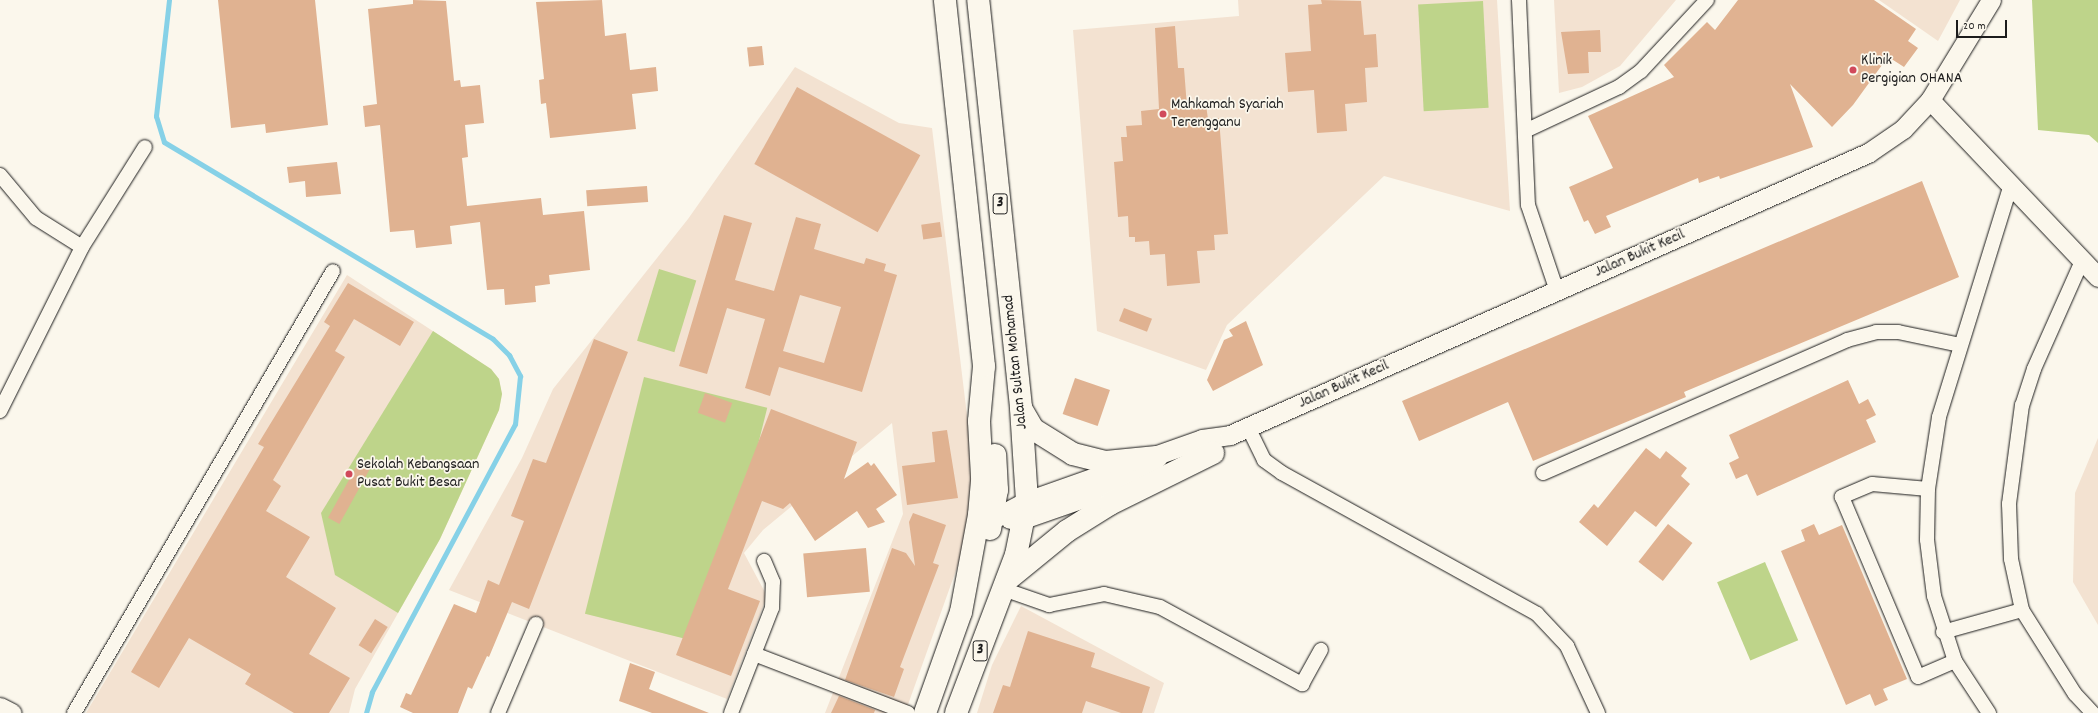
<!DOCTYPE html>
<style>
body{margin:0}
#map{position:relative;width:2098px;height:713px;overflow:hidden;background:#fbf7ec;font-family:Dekko,sans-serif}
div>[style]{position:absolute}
.built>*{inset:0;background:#f3e2d1}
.green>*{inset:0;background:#bed48a;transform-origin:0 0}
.stream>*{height:5px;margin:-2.5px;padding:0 2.5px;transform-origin:2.5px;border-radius:2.5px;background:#86d1e7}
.building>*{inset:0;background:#e0b291;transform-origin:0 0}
.roads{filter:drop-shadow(0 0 1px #1c1c1c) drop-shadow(0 0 1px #1c1c1c)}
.street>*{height:14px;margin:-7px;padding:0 7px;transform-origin:7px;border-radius:7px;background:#fbf7ec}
.secondary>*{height:19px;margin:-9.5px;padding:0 9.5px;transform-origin:9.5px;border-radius:9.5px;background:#fbf7ec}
.highway>*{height:22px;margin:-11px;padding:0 11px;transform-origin:11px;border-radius:11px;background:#fbf7ec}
.dots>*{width:11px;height:11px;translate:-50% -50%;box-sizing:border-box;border:2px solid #fbf7ec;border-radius:50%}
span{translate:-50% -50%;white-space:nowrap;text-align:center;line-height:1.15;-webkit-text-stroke:3.5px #fbf7ec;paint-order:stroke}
.shield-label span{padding:1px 3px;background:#fbf7ec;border:1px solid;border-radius:3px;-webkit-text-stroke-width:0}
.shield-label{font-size:15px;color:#1c1c1c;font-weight:700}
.poi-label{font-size:16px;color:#1c1c1c}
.left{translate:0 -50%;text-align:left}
.street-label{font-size:16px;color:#1c1c1c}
.scale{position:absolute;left:1956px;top:20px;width:51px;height:18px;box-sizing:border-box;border:2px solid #1c1c1c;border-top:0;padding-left:5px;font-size:12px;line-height:14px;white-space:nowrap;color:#1c1c1c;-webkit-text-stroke:3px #fbf7ec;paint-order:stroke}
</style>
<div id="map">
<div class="built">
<i style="clip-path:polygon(1238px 0,1497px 0,1510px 211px,1384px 176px,1227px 325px,1206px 370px,1097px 331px,1073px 30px,1239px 16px)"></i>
<i style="clip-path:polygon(1554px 0,1676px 0,1620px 66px,1582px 87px,1559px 93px)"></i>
<i style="clip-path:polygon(1879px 0,1960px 0,1938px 41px)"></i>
<i style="clip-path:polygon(795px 67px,899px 123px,932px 128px,975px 481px,964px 548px,905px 713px,825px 713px,903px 514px,892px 423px,763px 530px,744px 553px,767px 596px,727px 699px,449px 590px,522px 458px,553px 389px,688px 219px)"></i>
<i style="clip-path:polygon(347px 275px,491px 369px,499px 379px,502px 394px,499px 410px,440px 539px,355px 689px,349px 713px,86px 713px)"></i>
<i style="clip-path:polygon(2098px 438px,2098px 625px,2073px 582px,2075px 493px)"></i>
<i style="clip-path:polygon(1021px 606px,1164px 683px,1154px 713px,977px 713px,992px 665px)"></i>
</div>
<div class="green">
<i style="clip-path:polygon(2032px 0,2098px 0,2098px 143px,2089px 135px,2038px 130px)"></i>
<i style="left:1483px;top:1px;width:107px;height:65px;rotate:87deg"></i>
<i style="left:659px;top:269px;width:39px;height:75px;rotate:17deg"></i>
<i style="clip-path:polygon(433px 331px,491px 369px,499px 379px,502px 394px,499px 410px,440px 539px,398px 613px,335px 575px,321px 513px)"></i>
<i style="left:644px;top:377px;width:127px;height:244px;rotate:14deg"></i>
<i style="left:1765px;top:562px;width:85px;height:52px;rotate:67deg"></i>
</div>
<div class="stream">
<i style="left:169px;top:0;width:117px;rotate:96.4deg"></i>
<i style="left:156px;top:116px;width:27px;rotate:73deg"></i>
<i style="left:164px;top:142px;width:383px;rotate:30.9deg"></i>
<i style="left:493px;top:339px;width:23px;rotate:45deg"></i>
<i style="left:509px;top:355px;width:24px;rotate:62deg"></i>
<i style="left:520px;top:376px;width:48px;rotate:95.9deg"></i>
<i style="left:515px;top:424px;width:304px;rotate:118.1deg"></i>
<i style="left:372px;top:692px;width:22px;rotate:106deg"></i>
</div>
<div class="building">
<i style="clip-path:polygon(218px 0,315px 0,328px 125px,266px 133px,265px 124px,231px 128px)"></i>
<i style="clip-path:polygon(413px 0,446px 1px,454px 81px,460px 80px,461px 87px,480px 85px,484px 123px,465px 125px,468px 157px,462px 158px,467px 206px,541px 198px,543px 215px,584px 211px,590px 270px,549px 275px,550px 284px,535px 286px,536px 302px,505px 305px,504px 289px,487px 290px,480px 222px,450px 226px,452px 244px,416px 248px,414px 230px,390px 232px,380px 125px,365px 127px,363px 106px,377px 104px,368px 9px,413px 4px)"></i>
<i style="clip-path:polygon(602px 0,605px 36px,626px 33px,630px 70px,656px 67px,658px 91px,632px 94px,636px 129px,550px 138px,546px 103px,541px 104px,539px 80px,544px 79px,536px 2px)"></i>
<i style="clip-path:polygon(1321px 0,1361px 1px,1364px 35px,1376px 34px,1378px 67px,1365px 68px,1367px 102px,1345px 104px,1347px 131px,1317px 133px,1314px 90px,1288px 92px,1285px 53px,1311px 51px,1308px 5px,1322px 4px)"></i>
<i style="clip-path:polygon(1738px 0,1874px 0,1916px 29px,1908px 41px,1918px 48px,1904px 67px,1890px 58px,1882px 65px,1853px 105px,1832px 127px,1790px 84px,1813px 147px,1720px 179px,1719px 176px,1699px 183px,1698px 178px,1606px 216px,1611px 227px,1595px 234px,1588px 220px,1584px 222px,1569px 187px,1613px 168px,1588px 116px,1674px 77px,1664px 65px,1707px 22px,1715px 30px)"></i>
<i style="clip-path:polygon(1175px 26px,1178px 68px,1184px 68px,1187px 107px,1206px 105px,1208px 119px,1219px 118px,1228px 234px,1214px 235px,1215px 250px,1197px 251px,1200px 283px,1167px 286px,1165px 254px,1150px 255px,1149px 241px,1135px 242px,1135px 237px,1129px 237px,1128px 216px,1118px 217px,1114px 162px,1123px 161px,1121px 137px,1127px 137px,1126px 126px,1142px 125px,1141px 111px,1159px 109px,1155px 28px)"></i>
<i style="clip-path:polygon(1600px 30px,1601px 52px,1588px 52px,1589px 73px,1568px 74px,1561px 32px)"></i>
<i style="left:762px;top:46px;width:19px;height:15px;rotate:84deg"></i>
<i style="left:797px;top:87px;width:141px;height:88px;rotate:29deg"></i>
<i style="clip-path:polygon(337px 162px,341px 194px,306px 197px,305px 181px,289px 183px,287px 167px)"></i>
<i style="clip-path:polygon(1922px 181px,1959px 277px,1684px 392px,1686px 397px,1533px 461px,1508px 402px,1419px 441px,1402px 401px)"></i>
<i style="left:647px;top:186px;width:16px;height:61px;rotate:86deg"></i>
<i style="clip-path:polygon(evenodd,724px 215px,752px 223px,735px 280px,774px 291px,796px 217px,821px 224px,814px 249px,864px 264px,866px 258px,886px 264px,884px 271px,897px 275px,862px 392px,779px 367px,770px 396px,745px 388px,765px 319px,727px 308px,707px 374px,679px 366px,724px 215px,800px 295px,841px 307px,824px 363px,783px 351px,800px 295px)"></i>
<i style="left:940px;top:222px;width:15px;height:19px;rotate:82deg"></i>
<i style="clip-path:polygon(348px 283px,414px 322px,400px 346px,354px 319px,335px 351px,345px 357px,273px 480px,281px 486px,266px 511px,310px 537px,286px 577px,336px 608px,309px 654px,350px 678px,329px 713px,294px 713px,245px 684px,251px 674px,189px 638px,159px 688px,131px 672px,264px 447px,258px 444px,330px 326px,324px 322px)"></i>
<i style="left:1124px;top:308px;width:30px;height:14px;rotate:21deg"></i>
<i style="clip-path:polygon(1246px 321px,1263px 365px,1213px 391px,1207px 380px,1224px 340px,1233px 336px,1229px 330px)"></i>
<i style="clip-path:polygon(594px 339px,628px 352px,529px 609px,512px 602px,489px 657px,487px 656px,472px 689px,468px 687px,458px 713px,413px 713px,400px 707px,406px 693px,411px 695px,454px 604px,476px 613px,488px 580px,499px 585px,524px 521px,511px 516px,533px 459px,546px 463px)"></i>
<i style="left:1075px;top:378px;width:37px;height:38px;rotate:19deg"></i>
<i style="clip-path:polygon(1848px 380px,1859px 404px,1868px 399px,1876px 415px,1866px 420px,1876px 442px,1757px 496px,1747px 474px,1736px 479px,1729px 463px,1739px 458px,1729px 435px)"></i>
<i style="left:705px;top:393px;width:29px;height:21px;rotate:20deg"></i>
<i style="clip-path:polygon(771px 409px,857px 442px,844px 479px,868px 462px,871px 466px,874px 463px,897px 495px,876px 509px,885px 522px,868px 528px,857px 511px,815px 541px,790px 503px,783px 509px,762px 501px,728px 589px,760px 601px,731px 676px,676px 655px)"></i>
<i style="clip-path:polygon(947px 430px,958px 498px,907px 505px,902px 466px,935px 462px,932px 432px)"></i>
<i style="clip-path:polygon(1646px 448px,1660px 459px,1666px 451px,1687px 468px,1681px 476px,1690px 484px,1656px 527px,1635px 511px,1607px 546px,1579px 522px,1594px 504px,1598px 508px)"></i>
<i style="left:360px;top:460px;width:13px;height:66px;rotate:29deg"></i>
<i style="clip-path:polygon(913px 513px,946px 525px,933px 563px,939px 565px,900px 667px,904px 669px,894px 697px,845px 680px,892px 548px,906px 553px,915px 566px,909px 522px)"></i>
<i style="left:1668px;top:524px;width:31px;height:48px;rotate:38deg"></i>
<i style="clip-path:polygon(1814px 524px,1819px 535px,1842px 525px,1907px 679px,1883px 689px,1888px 700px,1875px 706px,1870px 694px,1846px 705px,1781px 551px,1805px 541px,1801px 530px)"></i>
<i style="left:866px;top:548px;width:44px;height:63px;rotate:85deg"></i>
<i style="left:375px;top:619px;width:15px;height:31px;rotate:32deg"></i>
<i style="clip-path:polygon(1028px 631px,1095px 653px,1091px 667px,1150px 687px,1142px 713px,1121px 713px,1086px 701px,1082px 713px,993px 713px,1003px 685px,1010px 687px)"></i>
<i style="clip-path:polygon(630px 663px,655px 672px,649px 689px,709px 713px,652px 713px,619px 701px)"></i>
<i style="clip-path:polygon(839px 696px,875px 710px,874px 713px,831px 713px)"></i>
</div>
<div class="roads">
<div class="street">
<i style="left:1519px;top:0;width:205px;rotate:87.5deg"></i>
<i style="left:1528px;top:205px;width:91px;rotate:71.4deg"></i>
<i style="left:1525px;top:131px;width:104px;rotate:-25.1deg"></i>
<i style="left:1619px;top:87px;width:27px;rotate:-36deg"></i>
<i style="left:1641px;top:71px;width:97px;rotate:-47.1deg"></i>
<i style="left:0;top:175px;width:56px;rotate:50.1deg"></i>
<i style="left:36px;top:218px;width:54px;rotate:32.2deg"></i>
<i style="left:2082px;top:261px;width:118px;rotate:114deg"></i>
<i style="left:2034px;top:369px;width:38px;rotate:108deg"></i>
<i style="left:2022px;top:405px;width:100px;rotate:97.5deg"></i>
<i style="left:2009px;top:504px;width:55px;rotate:87.9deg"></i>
<i style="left:2011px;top:559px;width:52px;rotate:77.8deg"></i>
<i style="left:2022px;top:610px;width:99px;rotate:57.8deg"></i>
<i style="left:2075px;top:694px;width:26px;rotate:47deg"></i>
<i style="left:0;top:411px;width:183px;rotate:-63.4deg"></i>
<i style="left:82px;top:247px;width:118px;rotate:-57.8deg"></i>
<i style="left:1248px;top:427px;width:37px;rotate:64deg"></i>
<i style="left:1264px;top:460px;width:22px;rotate:36deg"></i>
<i style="left:1282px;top:473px;width:291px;rotate:28.9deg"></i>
<i style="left:1537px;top:614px;width:44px;rotate:46.8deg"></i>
<i style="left:1567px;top:646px;width:74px;rotate:65.2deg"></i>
<i style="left:1543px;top:473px;width:332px;rotate:-23.6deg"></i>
<i style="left:1847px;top:340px;width:30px;rotate:-15deg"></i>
<i style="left:1876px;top:332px;width:22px"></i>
<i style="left:1898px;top:332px;width:63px;rotate:11.8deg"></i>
<i style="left:1928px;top:489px;width:56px;rotate:-174.9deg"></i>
<i style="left:1872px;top:484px;width:33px;rotate:157deg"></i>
<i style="left:1842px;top:497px;width:195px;rotate:67.1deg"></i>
<i style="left:1918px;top:677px;width:40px;rotate:-23.4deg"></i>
<i style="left:1003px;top:589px;width:49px;rotate:19.2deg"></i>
<i style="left:1049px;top:605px;width:56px;rotate:-11.3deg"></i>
<i style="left:1104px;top:594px;width:57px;rotate:13.1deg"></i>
<i style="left:1160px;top:607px;width:162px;rotate:28.5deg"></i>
<i style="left:1302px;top:684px;width:39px;rotate:-61deg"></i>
<i style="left:1943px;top:632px;width:82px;rotate:-15.6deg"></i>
<i style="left:754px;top:654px;width:165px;rotate:21deg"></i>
<i style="left:74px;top:713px;width:512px;rotate:-59.63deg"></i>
<i style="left:498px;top:713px;width:97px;rotate:-66.9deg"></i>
<i style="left:731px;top:713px;width:113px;rotate:-68.7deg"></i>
<i style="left:772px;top:608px;width:26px;rotate:-88deg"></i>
<i style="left:773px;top:582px;width:23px;rotate:-113deg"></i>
<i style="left:1989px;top:713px;width:62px;rotate:-123.2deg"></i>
<i style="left:1955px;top:661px;width:68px;rotate:-107.9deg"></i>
<i style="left:1934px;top:596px;width:56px;rotate:-97.1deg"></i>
<i style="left:1927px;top:540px;width:51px;rotate:-88.9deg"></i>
<i style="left:1928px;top:489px;width:73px;rotate:-81.3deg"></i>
<i style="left:1939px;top:417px;width:244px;rotate:-72.8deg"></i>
</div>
<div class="secondary">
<i style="left:1930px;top:100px;width:244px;rotate:46.5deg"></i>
<i style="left:993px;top:519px;width:38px;rotate:-28deg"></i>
<i style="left:1027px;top:501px;width:186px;rotate:-19.5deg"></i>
<i style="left:1202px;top:439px;width:28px;rotate:-8deg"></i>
<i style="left:1230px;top:435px;width:698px;rotate:-23.85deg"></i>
<i style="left:1868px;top:153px;width:42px;rotate:-34.4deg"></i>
<i style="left:1903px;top:129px;width:40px;rotate:-47deg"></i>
<i style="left:1930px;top:100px;width:117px;rotate:-58.6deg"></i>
<i style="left:1010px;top:519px;width:13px"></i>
<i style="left:1023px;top:519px;width:140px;rotate:-19.2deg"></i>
<i style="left:0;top:707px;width:13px;rotate:27deg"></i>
</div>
<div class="highway">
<i style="left:1022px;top:410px;width:22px;rotate:60deg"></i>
<i style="left:1033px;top:429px;width:47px;rotate:32deg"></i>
<i style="left:1073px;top:454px;width:34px;rotate:14deg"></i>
<i style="left:1106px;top:462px;width:51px;rotate:-5.6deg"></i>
<i style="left:990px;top:529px;width:40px;rotate:-80deg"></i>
<i style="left:997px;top:490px;width:35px;rotate:-93deg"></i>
<i style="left:1007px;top:580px;width:77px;rotate:-39.2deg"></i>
<i style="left:1067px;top:531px;width:51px;rotate:-32.1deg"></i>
<i style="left:1110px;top:504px;width:115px;rotate:-26.3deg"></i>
<i style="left:925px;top:713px;width:107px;rotate:-70.4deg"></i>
<i style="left:961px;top:612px;width:99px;rotate:-79.5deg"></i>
<i style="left:979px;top:515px;width:38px;rotate:-85deg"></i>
<i style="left:982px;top:477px;width:56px;rotate:-93.1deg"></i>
<i style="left:979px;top:421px;width:55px;rotate:-84.8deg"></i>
<i style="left:984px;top:366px;width:368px;rotate:-96.1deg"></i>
<i style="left:956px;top:713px;width:169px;rotate:-69.2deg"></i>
<i style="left:1016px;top:555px;width:55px;rotate:-78.5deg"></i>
<i style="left:1027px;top:501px;width:94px;rotate:-93.7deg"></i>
<i style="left:1021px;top:407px;width:409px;rotate:-96deg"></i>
</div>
</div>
<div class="dots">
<i style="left:1853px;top:70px;background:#d1495b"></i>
<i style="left:1163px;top:114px;background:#d1495b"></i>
<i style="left:349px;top:474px;background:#d1495b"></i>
</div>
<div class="shield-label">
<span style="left:1000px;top:204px">3</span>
<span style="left:980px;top:651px">3</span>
</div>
<div class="poi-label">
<span class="left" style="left:1861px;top:70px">Klinik<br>Pergigian OHANA</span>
<span class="left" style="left:1171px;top:114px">Mahkamah Syariah<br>Terengganu</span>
<span class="left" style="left:357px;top:474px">Sekolah Kebangsaan<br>Pusat Bukit Besar</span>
</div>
<div class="street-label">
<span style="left:1640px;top:254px;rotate:-24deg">Jalan Bukit Kecil</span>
<span style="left:1016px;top:362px;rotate:-96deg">Jalan Sultan Mohamad</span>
<span style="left:1344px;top:385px;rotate:-24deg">Jalan Bukit Kecil</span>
</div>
<div class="scale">20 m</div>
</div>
